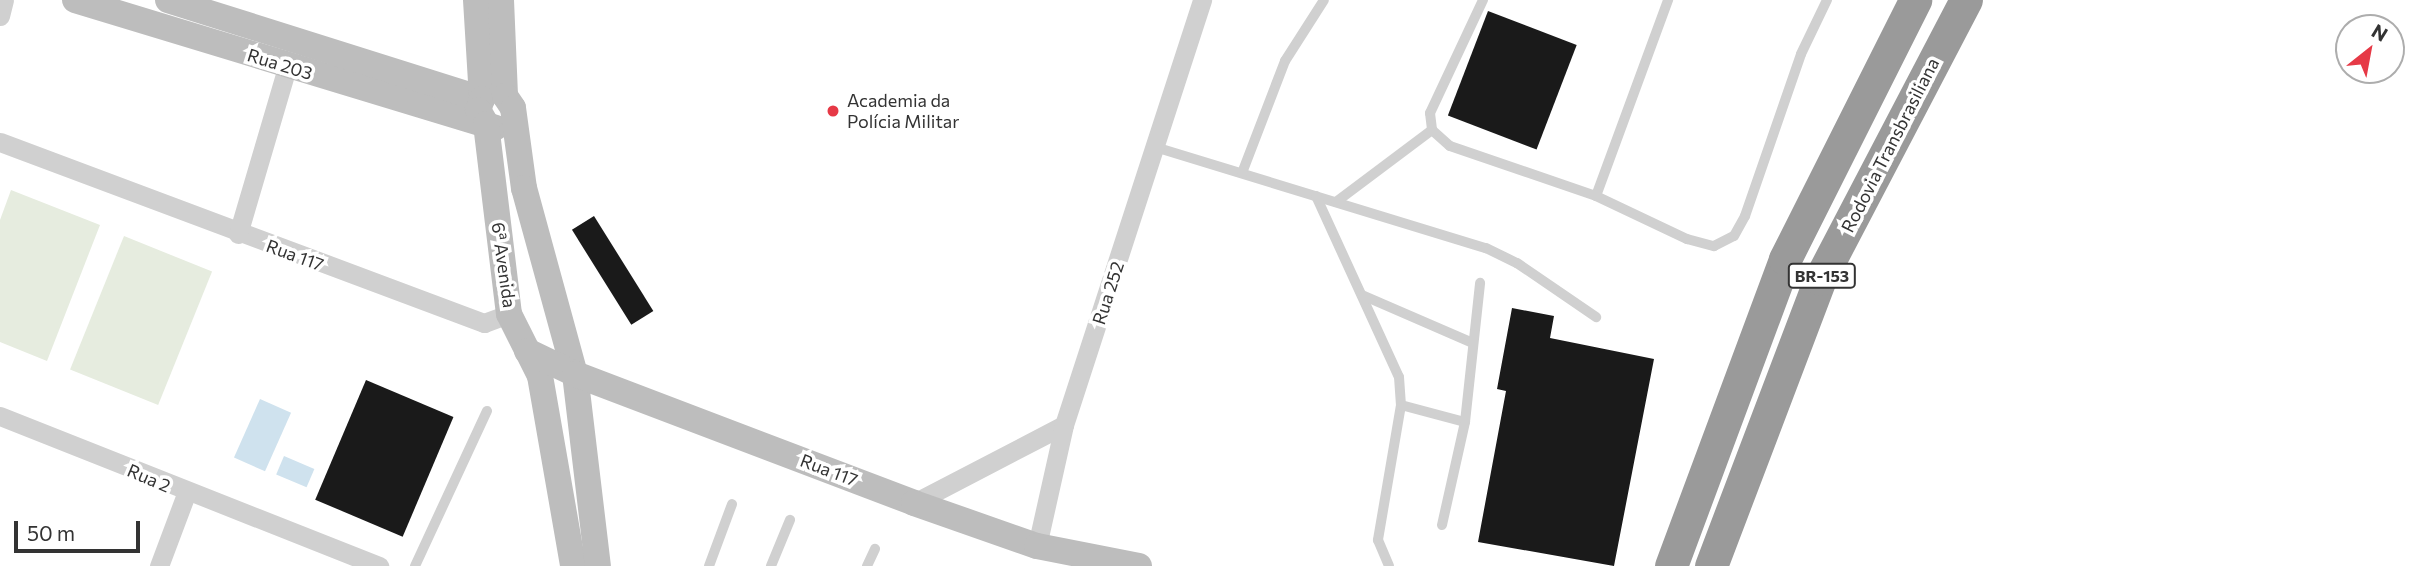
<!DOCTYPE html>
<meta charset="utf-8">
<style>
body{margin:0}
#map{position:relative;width:2419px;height:566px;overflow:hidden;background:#fff;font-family:Commissioner,sans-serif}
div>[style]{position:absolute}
.green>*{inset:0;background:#e6ecdf;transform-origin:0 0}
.water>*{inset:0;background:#cfe2ee;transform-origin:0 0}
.building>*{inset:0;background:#1a1a1a;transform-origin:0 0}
.lane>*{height:10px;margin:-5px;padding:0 5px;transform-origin:5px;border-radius:5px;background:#d0d0d0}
.street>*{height:19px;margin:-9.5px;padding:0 9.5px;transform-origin:9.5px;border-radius:9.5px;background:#d0d0d0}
.secondary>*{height:26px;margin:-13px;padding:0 13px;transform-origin:13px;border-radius:13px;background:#bdbdbd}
.highway>*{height:33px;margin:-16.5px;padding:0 16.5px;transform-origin:16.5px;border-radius:16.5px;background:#9a9a9a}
.dots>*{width:19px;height:19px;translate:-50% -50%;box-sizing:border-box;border:4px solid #fff;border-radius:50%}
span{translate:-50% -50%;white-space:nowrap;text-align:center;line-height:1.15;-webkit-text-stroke:7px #fff;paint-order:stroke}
.shield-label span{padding:2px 5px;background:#fff;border:2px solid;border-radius:5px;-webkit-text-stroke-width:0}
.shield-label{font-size:16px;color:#333;font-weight:700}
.street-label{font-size:18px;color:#333}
.poi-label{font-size:18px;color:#333}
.left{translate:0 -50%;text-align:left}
.north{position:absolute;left:2335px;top:14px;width:70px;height:70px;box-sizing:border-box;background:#fff;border:2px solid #adadad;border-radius:50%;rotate:31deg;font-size:19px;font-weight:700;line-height:28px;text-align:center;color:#333}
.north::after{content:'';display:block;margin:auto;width:24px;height:32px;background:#e63946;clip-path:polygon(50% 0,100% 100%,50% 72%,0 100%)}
.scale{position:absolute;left:14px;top:521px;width:126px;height:32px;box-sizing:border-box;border:4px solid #333;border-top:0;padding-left:9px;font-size:21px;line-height:24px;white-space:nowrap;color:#333;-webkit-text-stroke:5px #fff;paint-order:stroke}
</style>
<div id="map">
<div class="green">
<i style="clip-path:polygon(11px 190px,100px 225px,47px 361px,0 342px,0 220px)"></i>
<i style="left:124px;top:236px;width:95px;height:144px;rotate:22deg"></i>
</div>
<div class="water">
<i style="left:260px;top:399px;width:34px;height:64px;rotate:24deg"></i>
<i style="left:284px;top:456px;width:33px;height:20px;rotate:23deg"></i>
</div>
<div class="building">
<i style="left:1488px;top:11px;width:95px;height:112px;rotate:21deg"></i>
<i style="left:594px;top:216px;width:112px;height:26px;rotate:58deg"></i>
<i style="clip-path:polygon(1512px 308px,1554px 316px,1550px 338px,1654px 359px,1614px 566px,1478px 542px,1506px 391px,1497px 389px)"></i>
<i style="left:366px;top:380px;width:95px;height:130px;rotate:23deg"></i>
</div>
<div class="lane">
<i style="left:1483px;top:0;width:125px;rotate:115.1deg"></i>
<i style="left:1430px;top:113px;width:17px;rotate:83deg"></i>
<i style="left:1432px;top:130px;width:24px;rotate:42deg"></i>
<i style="left:1450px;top:146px;width:154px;rotate:18.9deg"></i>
<i style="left:1596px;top:196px;width:101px;rotate:25.3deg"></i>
<i style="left:1687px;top:239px;width:28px;rotate:15deg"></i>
<i style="left:1714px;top:246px;width:22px;rotate:-27deg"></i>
<i style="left:1734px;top:236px;width:23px;rotate:-61deg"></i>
<i style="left:1745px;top:216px;width:171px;rotate:-70.9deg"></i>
<i style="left:1801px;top:54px;width:60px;rotate:-64.3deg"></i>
<i style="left:1155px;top:147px;width:346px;rotate:17deg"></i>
<i style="left:1486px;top:248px;width:34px;rotate:26deg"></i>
<i style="left:1517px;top:263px;width:96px;rotate:34.4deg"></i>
<i style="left:1242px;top:173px;width:120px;rotate:-69deg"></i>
<i style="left:1285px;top:61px;width:72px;rotate:-57.4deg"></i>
<i style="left:1316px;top:196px;width:199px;rotate:65.4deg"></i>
<i style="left:1399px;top:377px;width:28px;rotate:86deg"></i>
<i style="left:1401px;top:405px;width:137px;rotate:99.7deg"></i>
<i style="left:1378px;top:540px;width:28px;rotate:67deg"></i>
<i style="left:1596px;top:196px;width:209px;rotate:-69.8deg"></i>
<i style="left:1336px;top:202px;width:120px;rotate:-36.9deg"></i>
<i style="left:1362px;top:295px;width:121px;rotate:23.4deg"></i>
<i style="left:1401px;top:405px;width:66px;rotate:14.9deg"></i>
<i style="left:1442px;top:525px;width:106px;rotate:-77.4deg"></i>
<i style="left:1465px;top:422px;width:140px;rotate:-83.8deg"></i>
<i style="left:415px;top:566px;width:171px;rotate:-65.1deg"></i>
<i style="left:709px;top:566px;width:66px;rotate:-69.6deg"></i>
<i style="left:771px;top:566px;width:50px;rotate:-67.6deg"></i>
<i style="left:867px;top:566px;width:19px;rotate:-65deg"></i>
</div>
<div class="street">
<i style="left:0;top:16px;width:16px;rotate:-76deg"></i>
<i style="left:0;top:142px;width:517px;rotate:20.5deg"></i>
<i style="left:484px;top:323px;width:27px;rotate:-20deg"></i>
<i style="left:238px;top:234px;width:174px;rotate:-73.6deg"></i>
<i style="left:0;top:416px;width:408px;rotate:21.6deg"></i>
<i style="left:914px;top:503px;width:169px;rotate:-27.5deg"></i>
<i style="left:1037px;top:546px;width:124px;rotate:-77.4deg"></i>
<i style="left:1064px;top:425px;width:447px;rotate:-72deg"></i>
<i style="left:159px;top:566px;width:77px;rotate:-69.4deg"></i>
</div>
<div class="secondary">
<i style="left:75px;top:0;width:439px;rotate:16.9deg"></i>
<i style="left:168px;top:0;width:329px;rotate:17.5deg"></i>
<i style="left:476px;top:0;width:99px;rotate:86.5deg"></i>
<i style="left:482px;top:99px;width:12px;rotate:110deg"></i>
<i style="left:478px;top:110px;width:16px;rotate:60deg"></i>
<i style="left:486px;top:124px;width:191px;rotate:83.1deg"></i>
<i style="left:509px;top:314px;width:69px;rotate:63.4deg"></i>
<i style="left:540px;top:376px;width:193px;rotate:80.1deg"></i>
<i style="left:501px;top:0;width:96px;rotate:87.6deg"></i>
<i style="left:505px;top:96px;width:14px;rotate:56deg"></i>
<i style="left:513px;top:108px;width:81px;rotate:82.2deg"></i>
<i style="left:524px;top:188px;width:193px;rotate:74.7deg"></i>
<i style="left:575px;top:374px;width:193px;rotate:83.2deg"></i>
<i style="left:527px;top:351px;width:53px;rotate:25.6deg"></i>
<i style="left:575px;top:374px;width:363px;rotate:20.8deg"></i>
<i style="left:914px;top:503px;width:130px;rotate:19.3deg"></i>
<i style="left:1037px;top:546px;width:104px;rotate:11.1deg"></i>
</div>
<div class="highway">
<i style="left:1671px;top:566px;width:327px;rotate:-69.6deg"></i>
<i style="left:1785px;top:259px;width:290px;rotate:-63.3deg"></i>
<i style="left:1711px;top:566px;width:307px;rotate:-69.2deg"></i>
<i style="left:1820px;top:279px;width:315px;rotate:-62.4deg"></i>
</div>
<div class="dots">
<i style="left:833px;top:111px;background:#e63946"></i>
</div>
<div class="shield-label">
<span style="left:1822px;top:276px">BR-153</span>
</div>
<div class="street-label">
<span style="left:280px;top:64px;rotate:17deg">Rua 203</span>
<span style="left:1890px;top:145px;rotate:-63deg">Rodovia Transbrasiliana</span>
<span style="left:295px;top:255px;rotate:20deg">Rua 117</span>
<span style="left:504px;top:265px;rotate:82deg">6ª Avenida</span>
<span style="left:1108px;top:293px;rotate:-72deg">Rua 252</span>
<span style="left:829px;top:470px;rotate:21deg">Rua 117</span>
<span style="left:149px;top:478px;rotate:23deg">Rua 2</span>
</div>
<div class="poi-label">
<span class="left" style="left:847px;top:111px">Academia da<br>Polícia Militar</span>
</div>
<div class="north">N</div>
<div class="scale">50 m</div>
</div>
